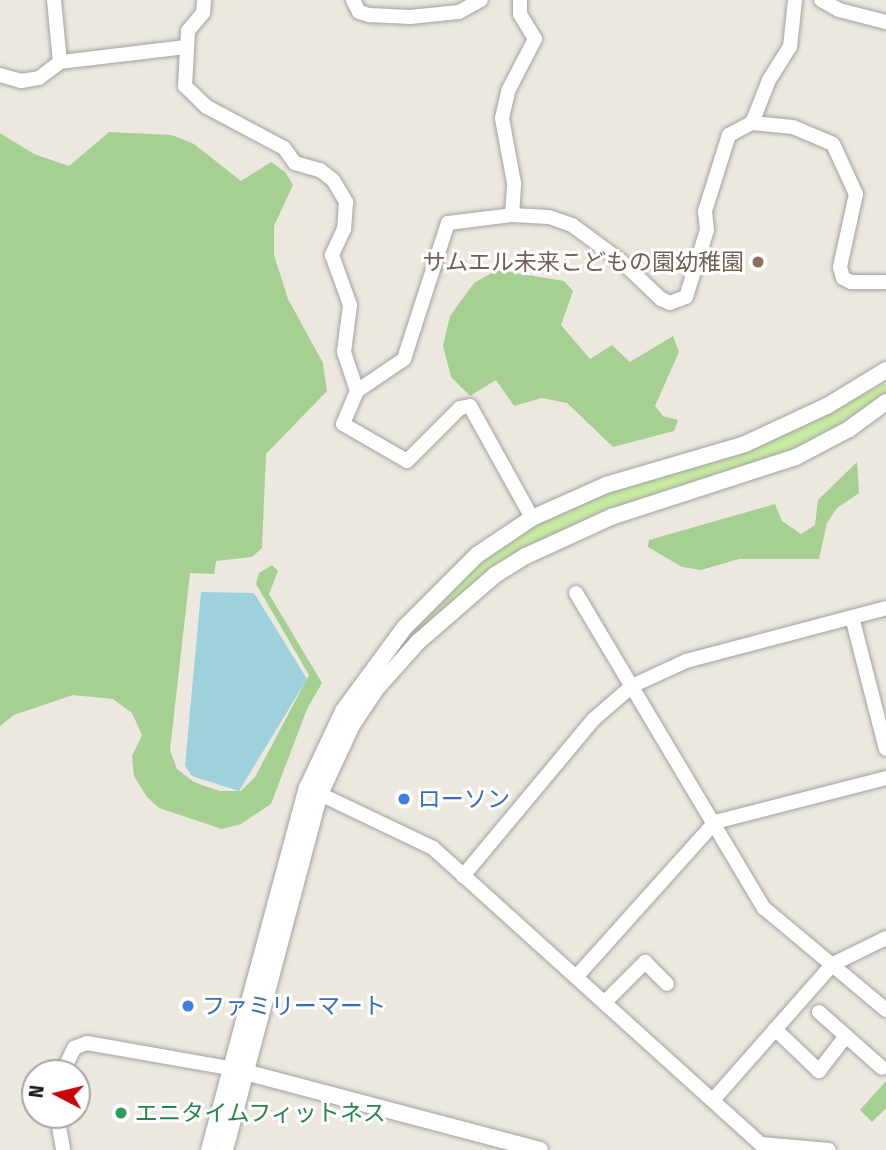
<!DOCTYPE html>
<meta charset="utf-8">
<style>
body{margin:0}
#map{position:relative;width:886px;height:1150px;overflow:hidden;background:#ede8df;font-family:"Fira Sans","Noto Sans JP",sans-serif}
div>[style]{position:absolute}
.grass>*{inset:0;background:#c8eba2}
.forest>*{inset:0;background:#a6cf92}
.water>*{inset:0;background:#9dd1dd}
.roads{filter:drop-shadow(0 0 2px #a2a2a2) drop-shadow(0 0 2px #a2a2a2)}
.minor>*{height:14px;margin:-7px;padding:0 7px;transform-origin:7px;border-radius:7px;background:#fff}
.tertiary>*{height:16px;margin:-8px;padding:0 8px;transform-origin:8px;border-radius:8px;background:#fff}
.dots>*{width:19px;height:19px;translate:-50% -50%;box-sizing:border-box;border:4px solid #fff;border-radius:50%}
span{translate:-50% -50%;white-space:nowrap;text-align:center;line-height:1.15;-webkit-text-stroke:6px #fff;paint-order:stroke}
.education-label{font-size:23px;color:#785e54}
.right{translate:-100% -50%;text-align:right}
.shop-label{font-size:23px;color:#366cbe}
.left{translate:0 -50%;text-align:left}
.leisure-label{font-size:23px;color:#27864d}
.north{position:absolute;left:21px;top:1059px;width:70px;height:70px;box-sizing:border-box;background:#fff;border:2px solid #a4a4a4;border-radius:50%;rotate:277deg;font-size:19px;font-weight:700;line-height:28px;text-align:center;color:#1b1b1b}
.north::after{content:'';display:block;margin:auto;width:24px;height:32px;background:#c50007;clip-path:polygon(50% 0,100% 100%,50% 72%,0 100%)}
</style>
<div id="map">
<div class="grass">
<i style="clip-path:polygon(886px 383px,886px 392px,849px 421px,801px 447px,738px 471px,603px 510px,526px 549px,369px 688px,381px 663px,484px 557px,569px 504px,751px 449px)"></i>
</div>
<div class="forest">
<i style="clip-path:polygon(109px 132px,172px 135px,194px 144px,241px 181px,271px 162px,285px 172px,293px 185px,274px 226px,274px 255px,288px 299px,323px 363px,327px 391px,266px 454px,262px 548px,252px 557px,216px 561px,214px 574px,190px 573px,170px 750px,177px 769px,194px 782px,219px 791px,241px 791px,255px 777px,309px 675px,256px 584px,259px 573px,272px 565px,278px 571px,269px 594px,322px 683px,307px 709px,271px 804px,241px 824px,222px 829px,159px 808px,147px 797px,134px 776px,132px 756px,142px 735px,132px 713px,113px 699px,73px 695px,14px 715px,0 726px,0 133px,34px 154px,69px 166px)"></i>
<i style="clip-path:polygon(497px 270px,564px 281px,573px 291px,561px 325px,590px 359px,612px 345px,630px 362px,673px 336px,679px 352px,655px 406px,663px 416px,678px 420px,674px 431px,613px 447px,567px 403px,542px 398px,514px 406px,496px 380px,470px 396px,451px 377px,443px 346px,450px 316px,474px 283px)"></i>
<i style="clip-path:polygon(857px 462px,859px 493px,837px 508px,827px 523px,819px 559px,739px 559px,701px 570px,682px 567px,648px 547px,649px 540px,775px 504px,782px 521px,801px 534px,815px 525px,818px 500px)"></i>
<i style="clip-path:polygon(886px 1081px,886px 1108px,872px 1122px,860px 1110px)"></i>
</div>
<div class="water">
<i style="clip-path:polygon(201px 592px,254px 593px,307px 679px,239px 791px,192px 776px,185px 766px)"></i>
</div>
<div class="roads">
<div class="minor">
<i style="left:54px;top:0;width:62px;rotate:84.5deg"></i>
<i style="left:204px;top:0;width:13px;rotate:94deg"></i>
<i style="left:203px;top:13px;width:23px;rotate:130deg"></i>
<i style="left:188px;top:31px;width:55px;rotate:93.1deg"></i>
<i style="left:185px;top:86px;width:30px;rotate:44deg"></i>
<i style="left:207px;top:107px;width:87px;rotate:28deg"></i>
<i style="left:284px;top:148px;width:19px;rotate:54deg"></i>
<i style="left:295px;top:163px;width:26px;rotate:16deg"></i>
<i style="left:320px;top:170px;width:16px;rotate:38deg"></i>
<i style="left:333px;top:180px;width:26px;rotate:59deg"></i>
<i style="left:346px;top:202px;width:27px;rotate:94deg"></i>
<i style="left:344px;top:229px;width:29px;rotate:115deg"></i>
<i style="left:332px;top:255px;width:53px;rotate:70.2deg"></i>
<i style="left:350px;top:305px;width:47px;rotate:97.3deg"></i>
<i style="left:344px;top:352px;width:41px;rotate:71.6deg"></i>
<i style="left:357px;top:391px;width:36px;rotate:113deg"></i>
<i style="left:343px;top:424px;width:74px;rotate:30deg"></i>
<i style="left:407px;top:461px;width:75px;rotate:-45deg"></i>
<i style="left:460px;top:408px;width:10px;rotate:-11deg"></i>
<i style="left:470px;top:406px;width:128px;rotate:61deg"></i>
<i style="left:353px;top:0;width:13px;rotate:63deg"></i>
<i style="left:359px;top:12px;width:10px;rotate:17deg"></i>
<i style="left:369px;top:15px;width:41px;rotate:2.8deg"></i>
<i style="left:410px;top:17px;width:49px;rotate:-5.8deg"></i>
<i style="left:459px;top:12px;width:25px;rotate:-29deg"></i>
<i style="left:821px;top:0;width:21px;rotate:29deg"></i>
<i style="left:839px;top:10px;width:49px;rotate:14.3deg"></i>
<i style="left:0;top:75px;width:22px;rotate:16deg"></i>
<i style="left:21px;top:81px;width:18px;rotate:-9deg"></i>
<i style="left:39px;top:78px;width:26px;rotate:-37deg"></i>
<i style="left:60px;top:62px;width:126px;rotate:-6.8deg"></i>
<i style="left:752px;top:123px;width:46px;rotate:-68.4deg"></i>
<i style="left:769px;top:80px;width:39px;rotate:-58deg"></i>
<i style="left:790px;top:47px;width:47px;rotate:-83.9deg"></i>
<i style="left:512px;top:215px;width:32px;rotate:-86deg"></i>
<i style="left:514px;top:183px;width:66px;rotate:-100.5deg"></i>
<i style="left:502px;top:118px;width:28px;rotate:-77deg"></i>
<i style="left:508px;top:91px;width:59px;rotate:-62.6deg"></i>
<i style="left:535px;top:39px;width:29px;rotate:-121deg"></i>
<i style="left:520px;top:14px;width:14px;rotate:-90deg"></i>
<i style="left:357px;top:391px;width:57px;rotate:-34.2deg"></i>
<i style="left:404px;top:359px;width:143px;rotate:-72.1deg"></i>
<i style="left:448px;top:223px;width:64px;rotate:-7.1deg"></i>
<i style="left:512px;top:215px;width:37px;rotate:3deg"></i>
<i style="left:549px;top:217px;width:24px;rotate:19deg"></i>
<i style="left:572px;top:225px;width:61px;rotate:36.3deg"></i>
<i style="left:621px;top:261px;width:55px;rotate:43.5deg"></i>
<i style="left:661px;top:299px;width:10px;rotate:24deg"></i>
<i style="left:670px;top:303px;width:17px;rotate:-21deg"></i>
<i style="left:686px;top:297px;width:70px;rotate:-72.6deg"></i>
<i style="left:707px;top:230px;width:19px;rotate:-96deg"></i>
<i style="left:705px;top:211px;width:80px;rotate:-72.5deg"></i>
<i style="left:729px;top:135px;width:26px;rotate:-28deg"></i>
<i style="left:752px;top:123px;width:41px;rotate:5.6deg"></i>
<i style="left:793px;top:127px;width:43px;rotate:23deg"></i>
<i style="left:833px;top:144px;width:55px;rotate:65.3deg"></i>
<i style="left:856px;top:194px;width:75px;rotate:102.4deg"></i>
<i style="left:840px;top:267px;width:11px;rotate:75deg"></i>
<i style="left:843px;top:278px;width:9px;rotate:27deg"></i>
<i style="left:851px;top:282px;width:35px"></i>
<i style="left:576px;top:593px;width:367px;rotate:59.2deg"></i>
<i style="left:764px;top:908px;width:159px;rotate:39.9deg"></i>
<i style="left:852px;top:617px;width:136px;rotate:75.6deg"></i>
<i style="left:320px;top:794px;width:125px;rotate:25.5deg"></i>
<i style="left:433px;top:848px;width:442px;rotate:42.1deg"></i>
<i style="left:761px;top:1144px;width:68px;rotate:5deg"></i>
<i style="left:463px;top:876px;width:204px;rotate:-50.2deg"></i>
<i style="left:594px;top:719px;width:50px;rotate:-41deg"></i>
<i style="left:632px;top:686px;width:60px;rotate:-24.8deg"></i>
<i style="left:686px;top:661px;width:207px;rotate:-14.8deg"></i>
<i style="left:577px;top:976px;width:207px;rotate:-48.1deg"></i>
<i style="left:715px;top:822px;width:177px;rotate:-14.4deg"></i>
<i style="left:605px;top:1002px;width:57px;rotate:-45deg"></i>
<i style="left:645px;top:962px;width:31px;rotate:45deg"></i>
<i style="left:819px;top:1012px;width:84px;rotate:41.6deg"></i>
<i style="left:775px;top:1029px;width:61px;rotate:43.7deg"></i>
<i style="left:819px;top:1071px;width:44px;rotate:-52.4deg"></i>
<i style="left:62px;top:1073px;width:28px;rotate:-64deg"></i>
<i style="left:74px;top:1048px;width:14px;rotate:-21deg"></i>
<i style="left:87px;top:1043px;width:155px;rotate:10deg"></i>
<i style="left:713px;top:1100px;width:181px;rotate:-48.6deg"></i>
<i style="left:833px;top:964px;width:59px;rotate:-26.1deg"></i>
<i style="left:57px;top:1115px;width:36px;rotate:80deg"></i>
</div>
<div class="tertiary">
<i style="left:245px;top:1072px;width:305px;rotate:14.8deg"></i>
<i style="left:209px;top:1150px;width:375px;rotate:-74.9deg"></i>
<i style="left:307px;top:788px;width:85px;rotate:-64.9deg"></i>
<i style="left:343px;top:711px;width:104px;rotate:-53.6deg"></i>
<i style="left:405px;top:627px;width:102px;rotate:-45deg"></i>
<i style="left:477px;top:555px;width:66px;rotate:-33.9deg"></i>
<i style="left:532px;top:518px;width:81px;rotate:-24deg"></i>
<i style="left:606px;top:485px;width:145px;rotate:-16.4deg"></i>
<i style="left:745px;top:444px;width:90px;rotate:-24.9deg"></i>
<i style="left:827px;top:406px;width:69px;rotate:-31.4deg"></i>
<i style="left:225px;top:1150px;width:368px;rotate:-75.1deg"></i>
<i style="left:320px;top:794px;width:76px;rotate:-65.1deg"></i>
<i style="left:352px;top:725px;width:43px;rotate:-56.3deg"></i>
<i style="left:376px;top:689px;width:63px;rotate:-48.2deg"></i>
<i style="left:418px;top:642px;width:102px;rotate:-41deg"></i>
<i style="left:495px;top:575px;width:36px;rotate:-32deg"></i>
<i style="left:526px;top:556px;width:94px;rotate:-24.6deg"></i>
<i style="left:611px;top:517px;width:194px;rotate:-18deg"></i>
<i style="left:796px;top:457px;width:60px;rotate:-27.8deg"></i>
<i style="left:849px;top:429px;width:46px;rotate:-36.1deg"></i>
</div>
</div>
<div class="dots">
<i style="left:758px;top:262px;background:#8d6e63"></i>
<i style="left:404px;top:799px;background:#3f7fe0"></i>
<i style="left:188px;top:1006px;background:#3f7fe0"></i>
<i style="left:121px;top:1113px;background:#2e9e5b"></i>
</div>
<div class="education-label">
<span class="right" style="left:744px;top:262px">サムエル未来こどもの園幼稚園</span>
</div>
<div class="shop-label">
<span class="left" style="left:418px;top:799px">ローソン</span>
<span class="left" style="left:202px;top:1006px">ファミリーマート</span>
</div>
<div class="leisure-label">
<span class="left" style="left:135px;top:1113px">エニタイムフィットネス</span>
</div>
<div class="north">N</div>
</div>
